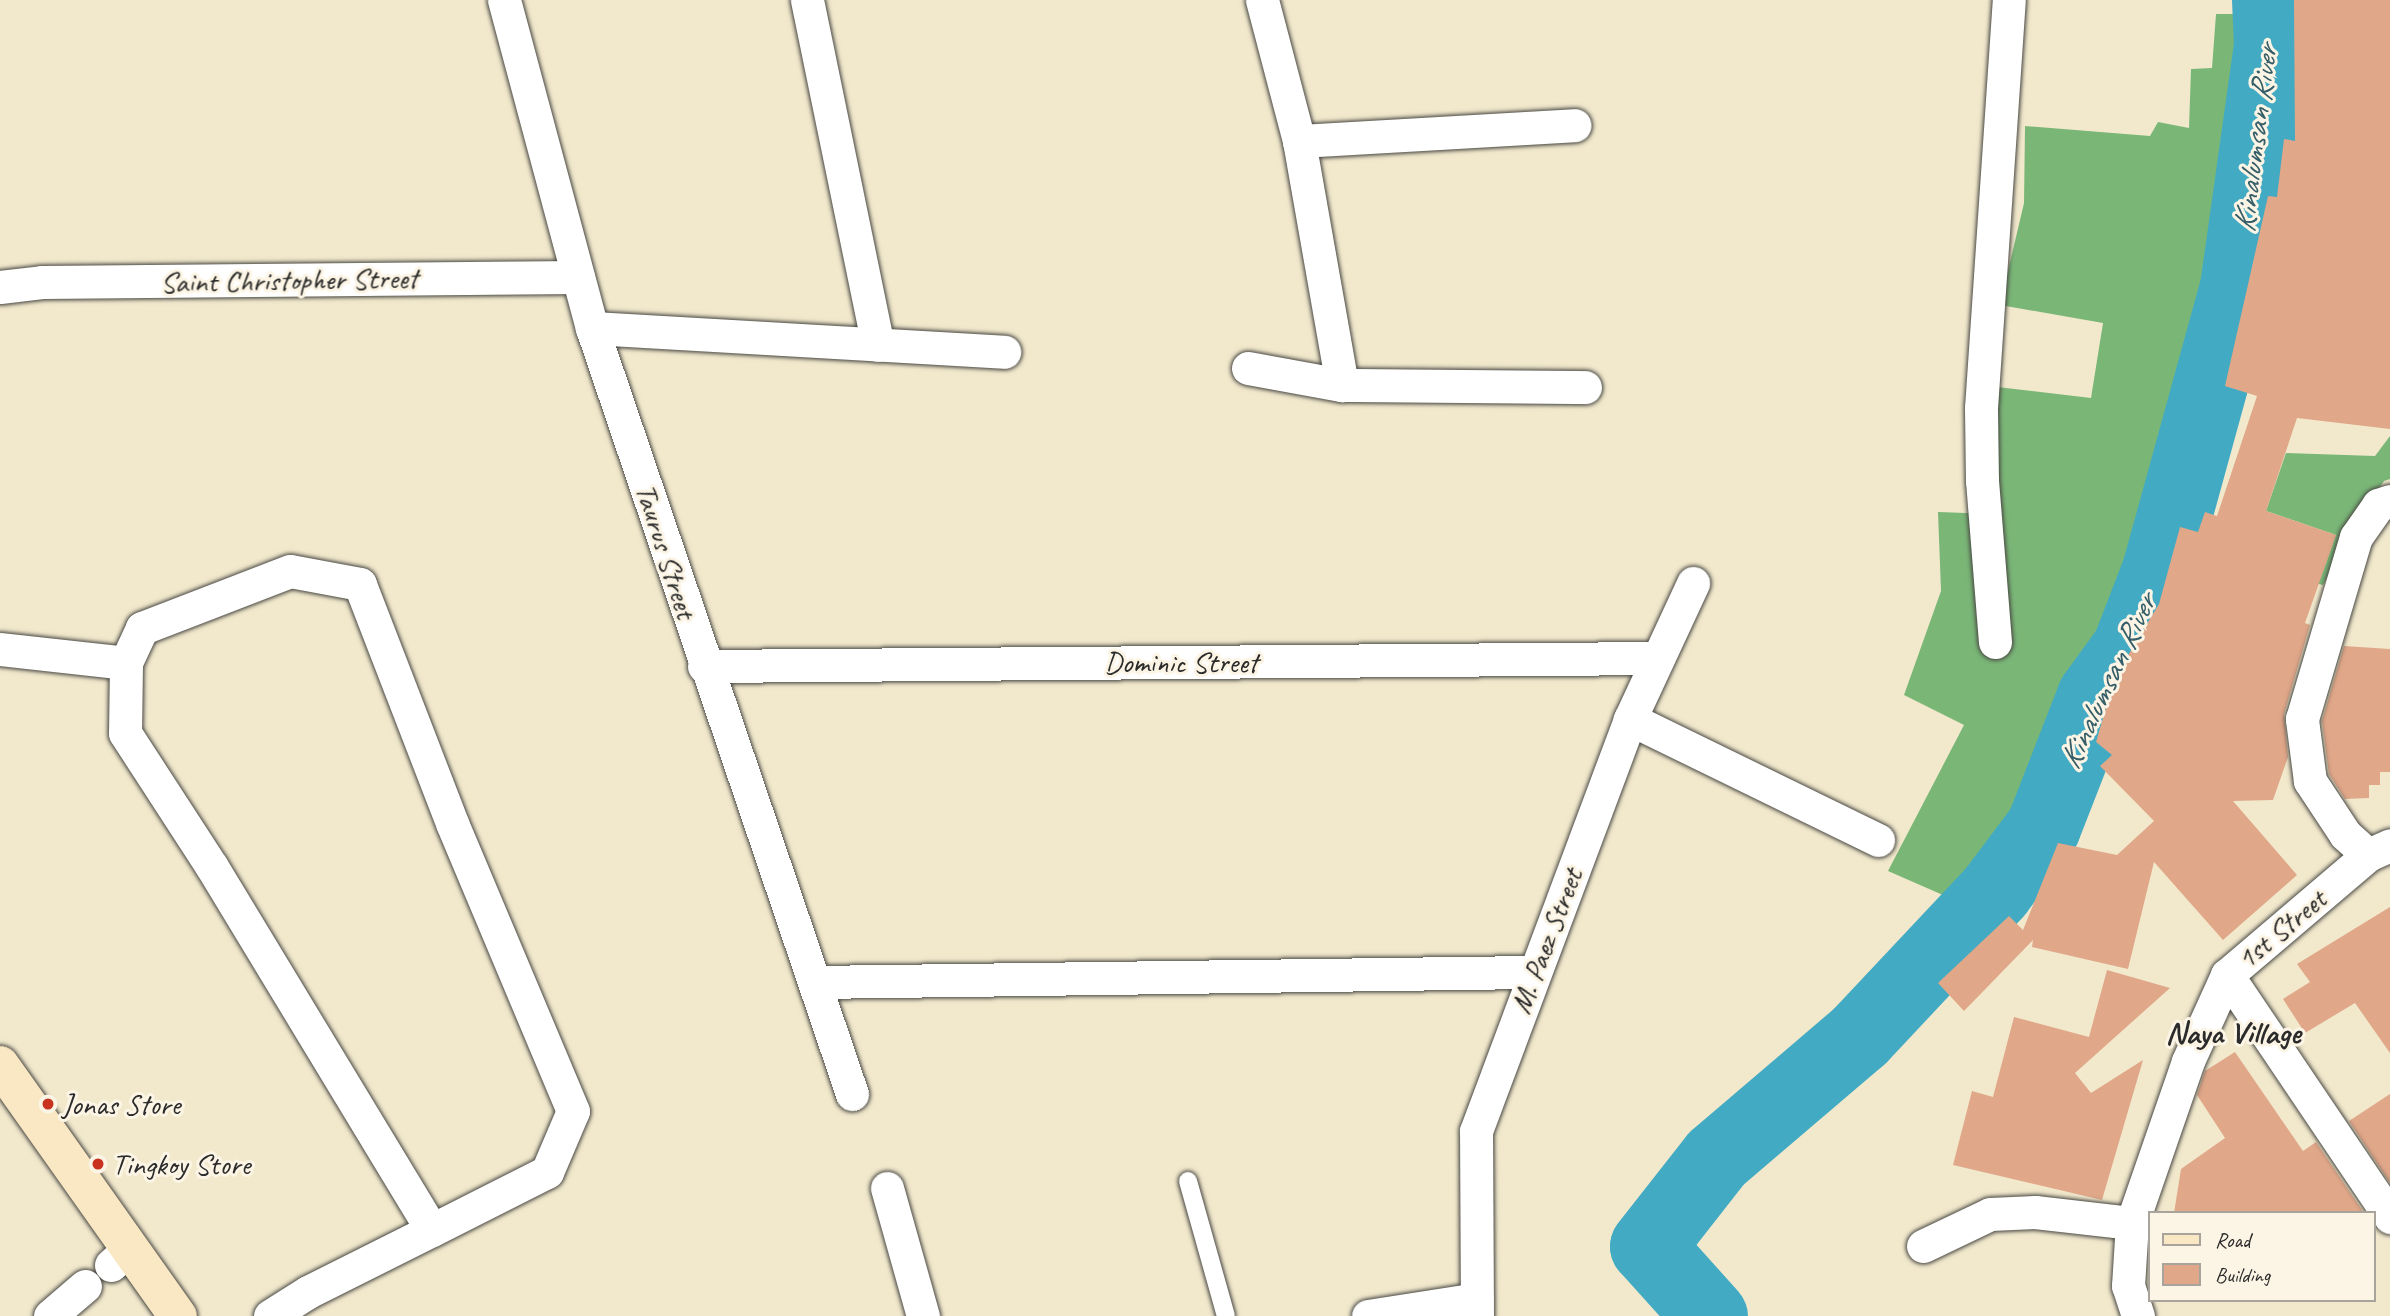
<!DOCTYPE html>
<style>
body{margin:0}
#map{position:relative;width:2390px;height:1316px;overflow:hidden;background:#f2e9cd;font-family:Caveat,sans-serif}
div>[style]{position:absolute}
.forest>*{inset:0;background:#7ab777}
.river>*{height:75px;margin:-37.5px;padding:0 37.5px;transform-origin:37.5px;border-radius:37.5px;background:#43aac3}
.building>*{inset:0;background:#e0a789}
.roads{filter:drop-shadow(0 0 2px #494843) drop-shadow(0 0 2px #494843)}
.lane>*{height:18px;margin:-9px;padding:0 9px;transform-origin:9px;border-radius:9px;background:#fff}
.street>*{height:33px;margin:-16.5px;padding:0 16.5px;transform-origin:16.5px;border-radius:16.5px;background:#fff}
.secondary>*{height:38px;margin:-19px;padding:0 19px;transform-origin:19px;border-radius:19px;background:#fae7c3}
.dots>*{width:19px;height:19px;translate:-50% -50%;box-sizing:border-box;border:4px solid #fcf5e5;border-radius:50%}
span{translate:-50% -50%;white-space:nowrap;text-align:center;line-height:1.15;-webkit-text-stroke:6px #fcf5e5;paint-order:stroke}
.street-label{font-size:30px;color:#2b2b2b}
.poi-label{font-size:30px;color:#2b2b2b}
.left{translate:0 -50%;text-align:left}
.water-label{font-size:32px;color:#355e68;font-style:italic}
.neighbourhood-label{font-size:32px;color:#2b2b2b;font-weight:700}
.legend{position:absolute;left:2148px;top:1211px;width:228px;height:91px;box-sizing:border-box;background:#fcf5e5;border:2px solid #a8a49b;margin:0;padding:9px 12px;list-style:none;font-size:21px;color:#2b2b2b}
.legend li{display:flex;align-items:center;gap:14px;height:35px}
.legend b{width:35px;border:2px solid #a8a49b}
</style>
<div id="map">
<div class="forest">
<i style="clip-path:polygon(2235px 0,2292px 0,2285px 15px,2276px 142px,2225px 385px,2245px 392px,2194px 523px,2173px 519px,2129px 648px,2094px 696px,2084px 723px,2088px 769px,2041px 885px,1952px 965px,1923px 937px,1952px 899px,1888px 871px,1964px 725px,1904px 695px,1941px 591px,1938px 512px,1994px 514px,1989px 386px,2091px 398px,2103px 323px,2000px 305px,2024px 203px,2025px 126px,2150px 136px,2158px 122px,2189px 128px,2191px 69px,2212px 68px,2216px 14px,2236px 14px)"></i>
<i style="clip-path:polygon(2390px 436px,2390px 479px,2384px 481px,2350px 532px,2323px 585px,2286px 576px,2269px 553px,2323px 571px,2336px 535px,2266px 511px,2286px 453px,2375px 456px)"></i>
</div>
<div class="river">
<i style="left:1710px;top:1316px;width:94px;rotate:-132deg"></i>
<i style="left:1647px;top:1246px;width:112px;rotate:-51.9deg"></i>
<i style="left:1716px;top:1158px;width:188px;rotate:-40.5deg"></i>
<i style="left:1859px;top:1036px;width:199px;rotate:-46.8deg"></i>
<i style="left:1995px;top:891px;width:80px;rotate:-53.1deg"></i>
<i style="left:2043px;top:827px;width:141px;rotate:-68.7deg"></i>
<i style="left:2094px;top:696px;width:59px;rotate:-53.9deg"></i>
<i style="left:2129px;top:648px;width:84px;rotate:-69deg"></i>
<i style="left:2159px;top:570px;width:294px;rotate:-74.6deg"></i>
<i style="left:2237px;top:287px;width:244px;rotate:-82deg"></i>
<i style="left:2271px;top:45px;width:45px;rotate:-92.5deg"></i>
</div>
<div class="building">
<i style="clip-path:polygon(2294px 0,2390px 0,2390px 429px,2297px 418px,2266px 511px,2336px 535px,2305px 623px,2310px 625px,2284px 714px,2288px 757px,2273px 800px,2233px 801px,2297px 875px,2223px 940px,2154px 862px,2128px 969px,2032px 947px,2033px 940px,1964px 1011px,1938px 983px,2009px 916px,2023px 930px,2058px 843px,2117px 855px,2154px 821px,2100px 766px,2112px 755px,2096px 742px,2115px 677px,2159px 604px,2180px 527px,2198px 532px,2205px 512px,2217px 516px,2257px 396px,2225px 386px,2268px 196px,2277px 197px,2284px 139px,2295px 141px)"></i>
<i style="clip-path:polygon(2344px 646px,2390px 649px,2390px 772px,2380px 772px,2380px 785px,2369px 785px,2369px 798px,2345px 799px,2329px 774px,2322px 721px)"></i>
<i style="clip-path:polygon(2390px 907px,2390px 1053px,2355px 1003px,2305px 1033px,2283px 999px,2310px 982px,2297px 964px)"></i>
<i style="clip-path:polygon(2107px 970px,2170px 988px,2075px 1073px,2091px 1093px,2143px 1060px,2102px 1200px,1953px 1165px,1972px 1091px,1993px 1097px,2014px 1017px,2089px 1037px)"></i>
<i style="clip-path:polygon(2235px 1052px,2303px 1151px,2316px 1142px,2364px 1213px,2174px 1213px,2181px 1169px,2225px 1138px,2197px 1095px,2205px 1071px)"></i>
<i style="clip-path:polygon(2390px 1094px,2390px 1183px,2349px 1121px)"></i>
</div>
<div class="roads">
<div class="lane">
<i style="left:1188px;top:1181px;width:140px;rotate:74.3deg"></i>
</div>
<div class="street">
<i style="left:504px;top:0;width:340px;rotate:75deg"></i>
<i style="left:592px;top:328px;width:809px;rotate:71.25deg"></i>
<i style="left:807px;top:0;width:352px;rotate:78.4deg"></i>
<i style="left:1262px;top:0;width:146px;rotate:75.3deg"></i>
<i style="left:1299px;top:141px;width:248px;rotate:80deg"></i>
<i style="left:1299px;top:141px;width:276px;rotate:-3.3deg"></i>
<i style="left:0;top:287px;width:42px;rotate:-6.8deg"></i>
<i style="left:42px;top:282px;width:536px;rotate:-0.53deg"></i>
<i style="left:592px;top:328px;width:413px;rotate:3.3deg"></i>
<i style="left:1248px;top:368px;width:96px;rotate:10.3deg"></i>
<i style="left:1342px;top:385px;width:243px;rotate:0.5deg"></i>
<i style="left:1995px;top:642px;width:162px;rotate:-94.6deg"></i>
<i style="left:1982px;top:481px;width:73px;rotate:-90.8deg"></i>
<i style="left:1981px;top:408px;width:409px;rotate:-86.1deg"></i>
<i style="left:0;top:649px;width:127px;rotate:6.3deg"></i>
<i style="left:704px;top:666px;width:954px;rotate:-0.48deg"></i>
<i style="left:1630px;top:719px;width:276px;rotate:26deg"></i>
<i style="left:2368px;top:855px;width:31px;rotate:-138deg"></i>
<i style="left:2345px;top:834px;width:64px;rotate:-123.4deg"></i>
<i style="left:2310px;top:781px;width:63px;rotate:-97.4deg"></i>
<i style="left:2302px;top:719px;width:190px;rotate:-73.5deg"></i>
<i style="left:2356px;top:537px;width:39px;rotate:-55deg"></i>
<i style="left:2378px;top:505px;width:13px;rotate:-18deg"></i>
<i style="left:2227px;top:975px;width:292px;rotate:56deg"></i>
<i style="left:815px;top:982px;width:720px;rotate:-0.8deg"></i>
<i style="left:887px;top:1188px;width:133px;rotate:74.3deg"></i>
<i style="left:1923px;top:1246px;width:74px;rotate:-25.5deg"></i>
<i style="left:1990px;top:1214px;width:45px;rotate:-2.5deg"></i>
<i style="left:2035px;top:1212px;width:98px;rotate:6.5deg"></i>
<i style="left:111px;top:1265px;width:25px;rotate:-42deg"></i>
<i style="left:50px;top:1316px;width:46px;rotate:-40.6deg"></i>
<i style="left:270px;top:1316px;width:45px;rotate:-32.3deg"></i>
<i style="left:308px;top:1292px;width:139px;rotate:-26.6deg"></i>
<i style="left:432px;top:1230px;width:129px;rotate:-26.8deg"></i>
<i style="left:547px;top:1172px;width:66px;rotate:-66.9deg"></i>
<i style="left:573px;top:1111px;width:312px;rotate:-112.8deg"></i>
<i style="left:452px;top:823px;width:256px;rotate:-111.1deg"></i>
<i style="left:360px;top:584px;width:71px;rotate:-169.5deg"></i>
<i style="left:290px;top:571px;width:159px;rotate:158.9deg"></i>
<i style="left:142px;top:628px;width:38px;rotate:115deg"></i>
<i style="left:126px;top:663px;width:70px;rotate:90.8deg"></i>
<i style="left:125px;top:733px;width:160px;rotate:57deg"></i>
<i style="left:212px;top:867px;width:424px;rotate:58.8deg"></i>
<i style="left:1368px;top:1316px;width:110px;rotate:-8.9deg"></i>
<i style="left:1477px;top:1316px;width:185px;rotate:-90.3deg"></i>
<i style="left:1476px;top:1131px;width:440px;rotate:-69.5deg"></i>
<i style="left:1630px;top:719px;width:150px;rotate:-65.1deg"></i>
<i style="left:2138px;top:1316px;width:32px;rotate:-108deg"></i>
<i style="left:2128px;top:1286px;width:63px;rotate:-86.4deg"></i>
<i style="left:2132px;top:1223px;width:171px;rotate:-70.9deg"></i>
<i style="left:2188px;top:1061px;width:94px;rotate:-65.6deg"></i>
<i style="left:2227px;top:975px;width:185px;rotate:-40.4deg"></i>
<i style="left:2368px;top:855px;width:24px;rotate:-24deg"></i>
</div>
<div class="secondary">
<i style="left:0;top:1065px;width:308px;rotate:54.7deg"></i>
</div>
</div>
<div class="dots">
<i style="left:48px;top:1104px;background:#c8321e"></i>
<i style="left:98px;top:1164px;background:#c8321e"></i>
</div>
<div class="street-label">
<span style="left:289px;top:280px;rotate:-1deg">Saint Christopher Street</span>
<span style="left:666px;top:551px;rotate:72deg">Taurus Street</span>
<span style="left:1181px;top:662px">Dominic Street</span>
<span style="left:2281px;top:929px;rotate:-40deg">1st Street</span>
<span style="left:1546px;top:941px;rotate:-69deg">M. Paez Street</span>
</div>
<div class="poi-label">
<span class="left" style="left:62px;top:1104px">Jonas Store</span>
<span class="left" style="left:112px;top:1164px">Tingkoy Store</span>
</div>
<div class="water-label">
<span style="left:2256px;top:139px;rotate:-83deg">Kinalumsan River</span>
<span style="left:2108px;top:682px;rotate:-65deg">Kinalumsan River</span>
</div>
<div class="neighbourhood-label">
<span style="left:2233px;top:1033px">Naya Village</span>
</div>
<ul class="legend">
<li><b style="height:9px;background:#fae7c3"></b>Road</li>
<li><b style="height:19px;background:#e0a789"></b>Building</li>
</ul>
</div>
